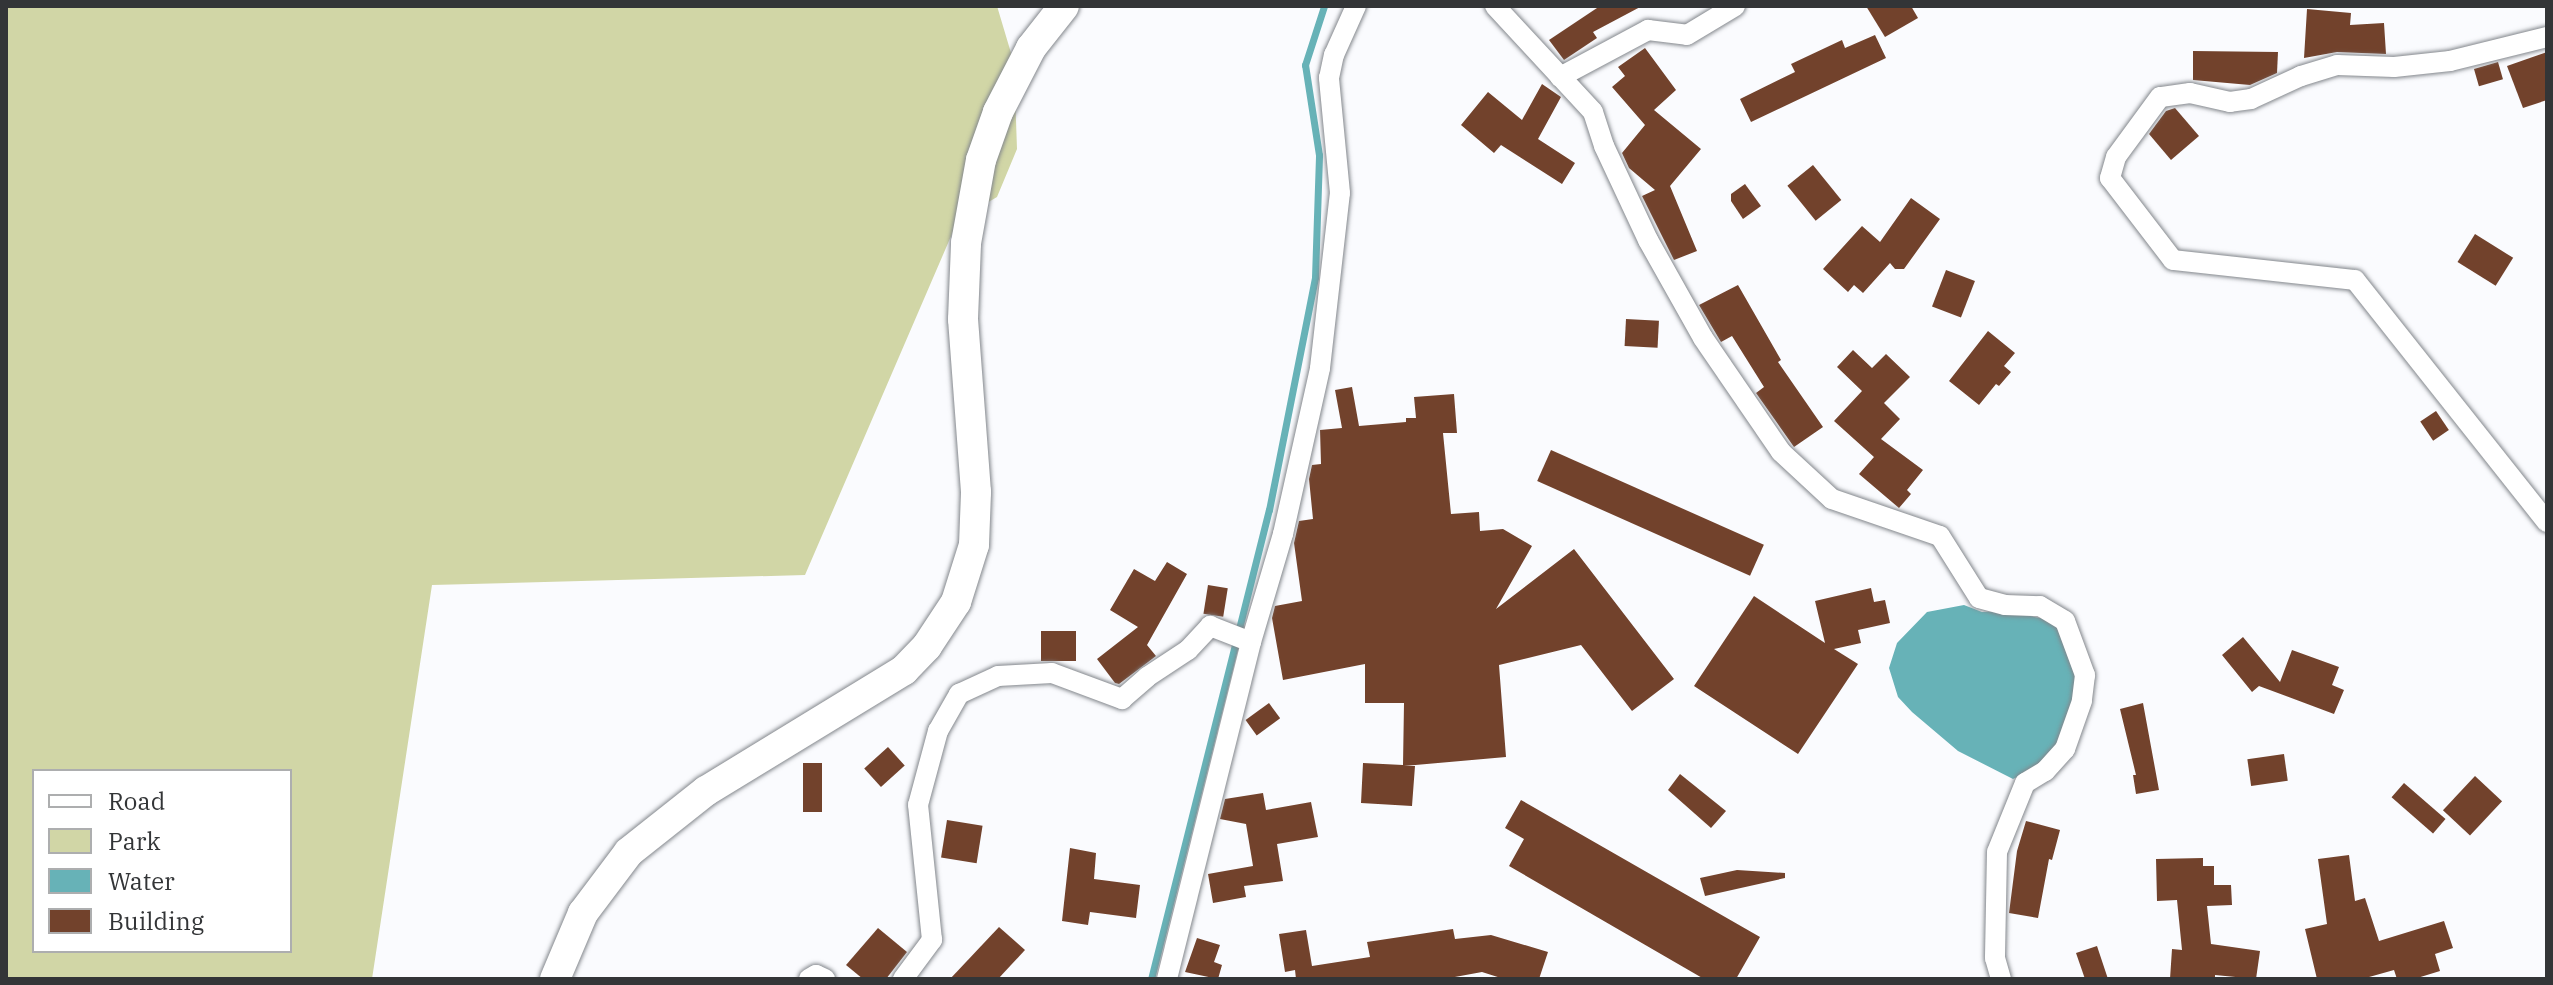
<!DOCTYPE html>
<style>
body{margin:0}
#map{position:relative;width:2553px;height:985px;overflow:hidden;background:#fafbfe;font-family:"IBM Plex Serif",serif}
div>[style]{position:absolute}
.green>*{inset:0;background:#d1d6a6}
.water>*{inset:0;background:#67b2b7}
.stream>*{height:7px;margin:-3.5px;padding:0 3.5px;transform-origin:3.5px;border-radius:3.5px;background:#67b2b7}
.building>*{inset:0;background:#72422c;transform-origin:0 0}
.roads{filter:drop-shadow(0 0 2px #83878c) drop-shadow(0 0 2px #83878c)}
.street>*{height:20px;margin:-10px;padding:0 10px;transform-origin:10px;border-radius:10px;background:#fff}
.secondary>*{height:30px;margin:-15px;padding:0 15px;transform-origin:15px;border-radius:15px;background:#fff}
span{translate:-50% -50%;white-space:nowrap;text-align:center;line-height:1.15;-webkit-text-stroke:8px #fff;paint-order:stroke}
.frame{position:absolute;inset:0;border:8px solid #333537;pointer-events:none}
.legend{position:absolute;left:32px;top:769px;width:260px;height:184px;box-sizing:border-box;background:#fff;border:2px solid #adaeaf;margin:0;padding:10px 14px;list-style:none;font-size:24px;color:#333537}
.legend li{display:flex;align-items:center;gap:16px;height:40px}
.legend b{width:40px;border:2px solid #adaeaf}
</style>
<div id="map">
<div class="green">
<i style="clip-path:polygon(evenodd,6px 6px,997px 6px,1014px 63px,1017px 149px,997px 197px,958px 220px,805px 575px,432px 585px,372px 979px,6px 979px,6px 6px,34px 771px,290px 771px,290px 951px,34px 951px,34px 771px)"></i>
</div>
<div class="water">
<i style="clip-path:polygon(1964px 605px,1982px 612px,2004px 611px,2050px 620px,2062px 630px,2069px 649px,2077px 686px,2064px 733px,2050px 755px,2036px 768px,2013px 779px,1958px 751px,1912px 712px,1898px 697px,1889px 668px,1897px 643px,1927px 612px)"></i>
</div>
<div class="stream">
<i style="left:1151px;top:979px;width:484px;rotate:-75.9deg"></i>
<i style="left:1269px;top:510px;width:237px;rotate:-78.8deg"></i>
<i style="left:1315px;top:277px;width:122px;rotate:-88.1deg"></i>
<i style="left:1319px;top:155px;width:91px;rotate:-98.8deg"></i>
<i style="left:1305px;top:65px;width:62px;rotate:-72.1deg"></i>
</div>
<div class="building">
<i style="clip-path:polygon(1600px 6px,1642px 6px,1593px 32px,1597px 38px,1564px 60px,1549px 40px)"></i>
<i style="clip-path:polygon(1866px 6px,1911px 6px,1918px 18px,1885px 37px)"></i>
<i style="clip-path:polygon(2307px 9px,2351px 13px,2350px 25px,2384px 23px,2386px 54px,2337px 52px,2304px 58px)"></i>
<i style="clip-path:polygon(1875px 35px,1886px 58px,1751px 122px,1740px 99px,1795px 72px,1791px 64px,1842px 40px,1845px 48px)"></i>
<i style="clip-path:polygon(1645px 48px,1676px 90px,1654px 110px,1701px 149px,1670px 186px,1697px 251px,1674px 260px,1642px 196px,1655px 190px,1629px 168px,1622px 153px,1645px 125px,1612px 87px,1625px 76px,1618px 67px)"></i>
<i style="clip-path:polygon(2193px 51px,2278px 52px,2277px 73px,2250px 85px,2193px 80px)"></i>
<i style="clip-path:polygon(2547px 52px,2547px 100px,2523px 108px,2507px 66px)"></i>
<i style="left:2498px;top:62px;width:18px;height:25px;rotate:74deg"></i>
<i style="clip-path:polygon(1542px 84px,1561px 97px,1538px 139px,1575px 163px,1562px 184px,1501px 145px,1494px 153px,1461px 125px,1488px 92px,1522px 120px)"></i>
<i style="clip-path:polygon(2175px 108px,2199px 136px,2171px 160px,2149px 134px,2166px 111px)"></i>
<i style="left:1813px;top:165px;width:45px;height:33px;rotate:51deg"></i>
<i style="clip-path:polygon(1745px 184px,1761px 206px,1743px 219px,1731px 201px,1731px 194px)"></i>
<i style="clip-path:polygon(1911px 198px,1940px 219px,1904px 269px,1895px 269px,1890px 263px,1863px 293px,1854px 285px,1848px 292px,1823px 269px,1862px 226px,1880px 242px)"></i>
<i style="left:2475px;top:234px;width:45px;height:33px;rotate:32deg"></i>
<i style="left:1946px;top:270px;width:31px;height:39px;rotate:21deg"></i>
<i style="clip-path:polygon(1738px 285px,1781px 360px,1778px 362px,1823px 427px,1794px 447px,1756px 393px,1764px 387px,1732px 336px,1721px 342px,1699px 305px)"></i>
<i style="left:1626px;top:319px;width:33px;height:27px;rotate:3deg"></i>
<i style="clip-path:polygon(1988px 331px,2015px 353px,2004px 366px,2011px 372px,1999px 386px,1996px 384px,1979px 405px,1949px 381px)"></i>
<i style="clip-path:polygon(1853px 350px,1872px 368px,1886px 354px,1910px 377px,1884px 403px,1900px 419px,1881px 439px,1923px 470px,1907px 490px,1911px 494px,1899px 508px,1859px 474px,1874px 457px,1834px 421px,1862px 391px,1837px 367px)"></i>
<i style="clip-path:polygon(1352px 387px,1359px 426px,1406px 422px,1406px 418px,1416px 418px,1414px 397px,1454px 394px,1457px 433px,1443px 433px,1451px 514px,1479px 512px,1480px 531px,1503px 529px,1532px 546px,1496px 609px,1574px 549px,1674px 679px,1632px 711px,1581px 645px,1499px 665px,1506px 757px,1404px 766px,1415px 766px,1412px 806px,1361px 803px,1363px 763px,1403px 765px,1404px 703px,1365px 703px,1365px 664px,1283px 680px,1272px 618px,1275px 606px,1302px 601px,1294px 543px,1299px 521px,1313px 519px,1309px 479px,1312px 465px,1321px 464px,1320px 430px,1342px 428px,1335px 390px)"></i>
<i style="left:2436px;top:411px;width:23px;height:19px;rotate:56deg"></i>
<i style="left:1551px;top:450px;width:233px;height:34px;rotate:24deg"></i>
<i style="clip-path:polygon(1167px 562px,1187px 574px,1147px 645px,1156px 656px,1119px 684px,1115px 683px,1097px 659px,1138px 627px,1110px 610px,1134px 569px,1155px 581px)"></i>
<i style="left:1208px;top:585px;width:20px;height:29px;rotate:9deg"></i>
<i style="clip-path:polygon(1871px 588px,1874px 602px,1885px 600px,1890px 623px,1858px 630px,1861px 643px,1834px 649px,1858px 664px,1798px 754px,1694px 686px,1754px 596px,1825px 643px,1815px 601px)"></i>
<i style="left:1041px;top:631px;width:35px;height:30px"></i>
<i style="clip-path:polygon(2243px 637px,2280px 682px,2292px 650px,2339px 667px,2332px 685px,2344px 690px,2334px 714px,2259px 686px,2252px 692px,2222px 655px)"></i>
<i style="left:1269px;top:703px;width:19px;height:29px;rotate:54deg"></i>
<i style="clip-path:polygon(2143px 703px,2159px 790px,2136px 794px,2133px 775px,2136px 775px,2120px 709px)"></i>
<i style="left:888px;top:747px;width:25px;height:32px;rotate:48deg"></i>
<i style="left:2284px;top:754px;width:27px;height:37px;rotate:82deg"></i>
<i style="left:803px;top:763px;width:19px;height:49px"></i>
<i style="clip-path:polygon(1680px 774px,1726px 811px,1711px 828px,1668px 790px)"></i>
<i style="left:2475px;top:776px;width:37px;height:47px;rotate:43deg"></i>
<i style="left:2404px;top:783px;width:55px;height:19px;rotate:41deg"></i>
<i style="clip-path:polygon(1263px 793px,1266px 810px,1311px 802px,1318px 837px,1277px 844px,1283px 881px,1244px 886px,1246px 897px,1213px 903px,1208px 874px,1253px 866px,1246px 824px,1220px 819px,1225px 799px)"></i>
<i style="clip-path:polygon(1521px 800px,1760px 937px,1736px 979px,1704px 979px,1509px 866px,1524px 839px,1505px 828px)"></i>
<i style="left:947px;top:820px;width:36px;height:38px;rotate:9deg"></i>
<i style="clip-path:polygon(2026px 821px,2060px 830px,2052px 860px,2049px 859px,2038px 918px,2009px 913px,2017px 851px)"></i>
<i style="clip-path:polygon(1070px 848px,1096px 853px,1094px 879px,1140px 885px,1136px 918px,1090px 912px,1088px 925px,1062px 921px)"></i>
<i style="clip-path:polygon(2349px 855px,2355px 901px,2365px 898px,2379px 941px,2444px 921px,2453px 948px,2435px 954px,2440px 971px,2414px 979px,2397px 979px,2394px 970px,2362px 979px,2317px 979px,2305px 929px,2327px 924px,2318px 859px)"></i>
<i style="clip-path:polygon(2203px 858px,2203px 866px,2214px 866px,2214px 885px,2231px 885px,2232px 905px,2207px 906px,2211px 944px,2260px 951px,2256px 979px,2215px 975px,2215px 979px,2170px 979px,2172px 949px,2182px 950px,2177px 900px,2157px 901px,2156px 859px)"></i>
<i style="clip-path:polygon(1737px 870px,1785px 873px,1785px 878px,1705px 896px,1700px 878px)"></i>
<i style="clip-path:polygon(999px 927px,1025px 950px,998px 979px,950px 979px)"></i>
<i style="clip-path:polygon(878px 928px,907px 952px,886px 979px,863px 979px,846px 965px)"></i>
<i style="clip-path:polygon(1453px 929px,1455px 939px,1491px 935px,1548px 952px,1539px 979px,1504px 979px,1482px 972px,1444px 979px,1296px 979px,1295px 970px,1285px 972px,1279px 934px,1306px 930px,1312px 966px,1370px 957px,1367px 942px)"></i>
<i style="clip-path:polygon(1197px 938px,1220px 945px,1214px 962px,1222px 965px,1218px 979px,1185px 972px)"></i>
<i style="clip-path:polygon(2097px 946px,2108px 979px,2085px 979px,2076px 953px)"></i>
</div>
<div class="roads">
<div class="street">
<i style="left:1495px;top:6px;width:144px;rotate:47.2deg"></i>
<i style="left:1593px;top:112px;width:36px;rotate:72deg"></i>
<i style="left:1604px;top:146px;width:104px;rotate:64.9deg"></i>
<i style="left:1648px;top:240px;width:112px;rotate:60.7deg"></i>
<i style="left:1703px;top:338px;width:138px;rotate:55.6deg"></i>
<i style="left:1781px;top:452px;width:69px;rotate:42.7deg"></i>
<i style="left:1832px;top:499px;width:114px;rotate:18.9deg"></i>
<i style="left:1940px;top:536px;width:73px;rotate:57.8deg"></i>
<i style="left:1979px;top:598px;width:27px;rotate:15deg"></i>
<i style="left:2005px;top:605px;width:35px;rotate:2deg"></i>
<i style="left:2040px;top:606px;width:29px;rotate:31deg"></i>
<i style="left:2065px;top:621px;width:58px;rotate:69.7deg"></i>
<i style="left:2085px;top:675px;width:26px;rotate:97deg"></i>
<i style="left:2082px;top:701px;width:51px;rotate:109.5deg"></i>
<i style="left:2065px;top:749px;width:30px;rotate:132deg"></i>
<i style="left:2045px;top:771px;width:23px;rotate:149deg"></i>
<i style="left:2025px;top:783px;width:74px;rotate:112.1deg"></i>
<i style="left:1997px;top:852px;width:106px;rotate:91.1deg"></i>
<i style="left:1995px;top:958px;width:22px;rotate:74deg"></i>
<i style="left:2547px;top:37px;width:100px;rotate:166.1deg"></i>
<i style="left:2450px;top:61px;width:56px;rotate:173.9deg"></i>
<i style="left:2394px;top:67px;width:57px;rotate:-178deg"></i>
<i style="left:2337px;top:65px;width:38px;rotate:163deg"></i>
<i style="left:2301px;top:76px;width:55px;rotate:155.3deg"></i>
<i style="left:2251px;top:99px;width:21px;rotate:172deg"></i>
<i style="left:2230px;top:102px;width:41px;rotate:-167.3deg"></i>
<i style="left:2190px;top:93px;width:30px;rotate:172deg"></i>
<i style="left:2160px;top:97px;width:74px;rotate:126.3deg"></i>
<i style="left:2116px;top:157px;width:22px;rotate:106deg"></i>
<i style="left:2110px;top:178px;width:103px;rotate:52.5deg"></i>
<i style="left:2173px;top:260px;width:183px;rotate:6.3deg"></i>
<i style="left:2355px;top:280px;width:309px;rotate:51.6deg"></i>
<i style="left:1560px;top:77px;width:100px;rotate:-28.1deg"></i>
<i style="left:1648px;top:30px;width:39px;rotate:7deg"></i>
<i style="left:1687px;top:35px;width:56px;rotate:-31.1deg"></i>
<i style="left:809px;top:979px;width:8px;rotate:-30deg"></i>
<i style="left:816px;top:975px;width:10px;rotate:24deg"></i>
<i style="left:903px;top:979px;width:49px;rotate:-53.4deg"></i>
<i style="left:932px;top:940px;width:136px;rotate:-95.9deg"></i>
<i style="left:918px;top:805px;width:77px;rotate:-74.9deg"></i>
<i style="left:938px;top:731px;width:43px;rotate:-60.4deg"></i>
<i style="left:959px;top:694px;width:43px;rotate:-24.8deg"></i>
<i style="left:998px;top:676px;width:54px;rotate:-3.2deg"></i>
<i style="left:1052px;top:673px;width:75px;rotate:20.4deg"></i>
<i style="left:1122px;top:699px;width:33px;rotate:-41deg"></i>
<i style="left:1147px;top:677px;width:49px;rotate:-33.4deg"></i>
<i style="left:1188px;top:650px;width:33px;rotate:-47deg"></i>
<i style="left:1210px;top:626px;width:44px;rotate:21.3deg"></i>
<i style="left:1167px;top:979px;width:347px;rotate:-76deg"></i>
<i style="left:1251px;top:642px;width:113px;rotate:-73.5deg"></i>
<i style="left:1283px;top:534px;width:170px;rotate:-77.4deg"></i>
<i style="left:1320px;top:368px;width:176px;rotate:-83.5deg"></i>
<i style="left:1340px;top:193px;width:116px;rotate:-95.5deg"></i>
<i style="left:1329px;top:78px;width:24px;rotate:-78deg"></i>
<i style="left:1334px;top:55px;width:54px;rotate:-65.8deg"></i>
</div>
<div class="secondary">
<i style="left:555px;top:979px;width:72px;rotate:-67deg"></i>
<i style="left:583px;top:913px;width:76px;rotate:-53deg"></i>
<i style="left:629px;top:852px;width:98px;rotate:-38.4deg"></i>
<i style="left:706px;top:791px;width:232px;rotate:-31.4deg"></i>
<i style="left:904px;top:670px;width:33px;rotate:-46deg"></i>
<i style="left:927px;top:646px;width:53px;rotate:-56.6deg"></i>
<i style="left:956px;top:602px;width:60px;rotate:-72.5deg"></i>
<i style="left:974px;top:545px;width:53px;rotate:-87.8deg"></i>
<i style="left:976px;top:492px;width:173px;rotate:-94.3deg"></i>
<i style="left:963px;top:319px;width:76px;rotate:-87.7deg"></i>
<i style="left:966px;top:243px;width:84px;rotate:-79.8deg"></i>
<i style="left:981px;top:160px;width:51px;rotate:-70.5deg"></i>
<i style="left:998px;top:112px;width:72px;rotate:-62.7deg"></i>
<i style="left:1031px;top:48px;width:53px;rotate:-51.8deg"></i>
</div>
</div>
<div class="frame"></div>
<ul class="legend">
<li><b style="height:10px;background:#fff"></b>Road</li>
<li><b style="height:22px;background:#d1d6a6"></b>Park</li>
<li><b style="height:22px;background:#67b2b7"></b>Water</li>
<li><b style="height:22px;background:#72422c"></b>Building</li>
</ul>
</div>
